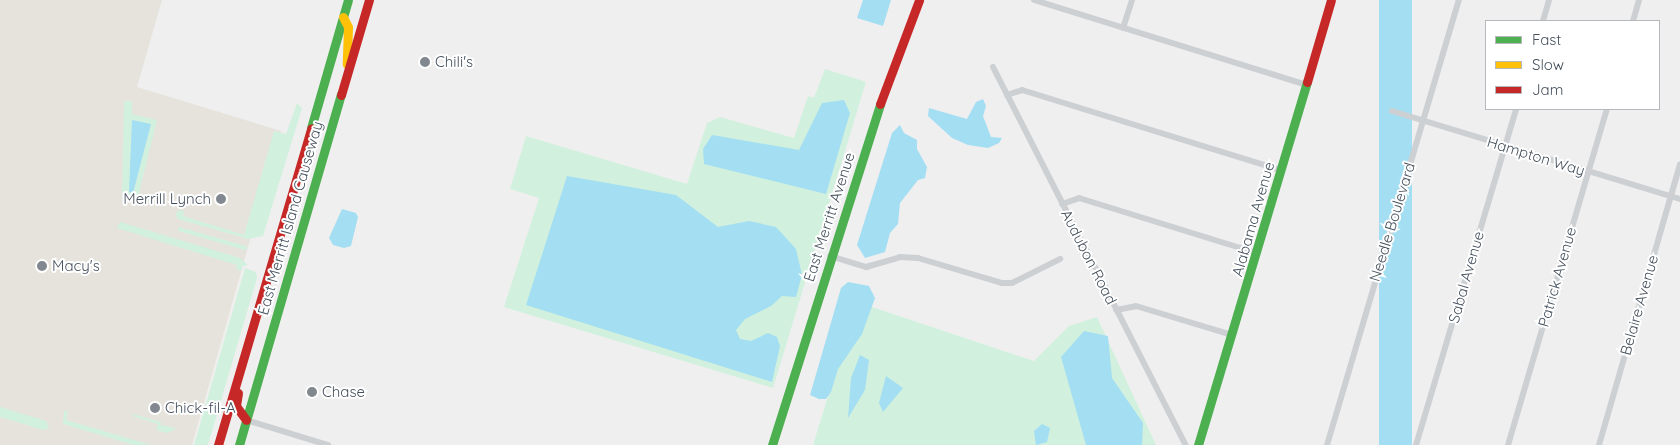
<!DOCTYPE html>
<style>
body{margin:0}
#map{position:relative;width:1680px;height:445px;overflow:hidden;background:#f0efef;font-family:Quicksand,sans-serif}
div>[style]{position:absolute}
.commercial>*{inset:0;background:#e5e3dc}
.green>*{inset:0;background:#d1f1de;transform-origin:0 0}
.water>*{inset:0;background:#a3def2;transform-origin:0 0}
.street>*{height:6px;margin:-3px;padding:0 3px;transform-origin:3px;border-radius:3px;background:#cdd0d3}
.fast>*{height:9px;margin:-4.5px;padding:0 4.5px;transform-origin:4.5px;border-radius:4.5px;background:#4caf50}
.slow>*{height:9px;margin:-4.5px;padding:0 4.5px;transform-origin:4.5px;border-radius:4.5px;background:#ffc107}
.jam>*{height:9px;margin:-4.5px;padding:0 4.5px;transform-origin:4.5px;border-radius:4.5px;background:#c62828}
.dots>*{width:14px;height:14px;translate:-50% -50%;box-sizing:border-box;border:2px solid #fff;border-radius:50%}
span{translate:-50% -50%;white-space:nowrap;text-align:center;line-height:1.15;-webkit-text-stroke:4px #fff;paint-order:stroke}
.poi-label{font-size:15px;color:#45515d}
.left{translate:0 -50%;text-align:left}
.right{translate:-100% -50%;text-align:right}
.street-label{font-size:15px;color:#45515d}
.legend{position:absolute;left:1485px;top:20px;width:175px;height:90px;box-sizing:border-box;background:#fff;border:1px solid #b5b9be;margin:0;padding:6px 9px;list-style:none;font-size:15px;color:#45515d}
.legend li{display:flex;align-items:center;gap:10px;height:25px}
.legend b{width:25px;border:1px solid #b5b9be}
</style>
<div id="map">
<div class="commercial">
<i style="clip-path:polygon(0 0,162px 0,137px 87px,281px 131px,192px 445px,0 445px)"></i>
</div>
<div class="green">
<i style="clip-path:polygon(825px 69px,866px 82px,773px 388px,504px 307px,539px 198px,510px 189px,526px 136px,687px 184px,707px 123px,720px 117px,794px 138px,808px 96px,814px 98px)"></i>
<i style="clip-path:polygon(124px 101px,132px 101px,132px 114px,157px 120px,137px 201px,122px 200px)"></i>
<i style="clip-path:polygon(297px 103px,302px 108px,263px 236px,248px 239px,178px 219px,176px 215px,178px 210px,184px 211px,183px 216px,244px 235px,274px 131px,286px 134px)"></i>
<i style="clip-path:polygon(120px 222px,240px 258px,248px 265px,243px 266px,241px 271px,236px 269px,237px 265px,117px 228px)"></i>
<i style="left:179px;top:227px;width:71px;height:4px;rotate:16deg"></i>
<i style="clip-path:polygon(245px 268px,256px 272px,257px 278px,208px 445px,194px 445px)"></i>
<i style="clip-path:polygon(857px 302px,1034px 361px,1069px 326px,1097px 317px,1156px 445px,813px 445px)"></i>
<i style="clip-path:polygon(0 407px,46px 421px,49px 428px,43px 430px,0 417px)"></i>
<i style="clip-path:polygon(64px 411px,68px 412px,66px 420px,151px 445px,134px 445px,63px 424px)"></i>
<i style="clip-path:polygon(133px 414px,161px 422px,160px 425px,176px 428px,168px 433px,156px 430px,158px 424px,133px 416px)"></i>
</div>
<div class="water">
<i style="clip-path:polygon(863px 0,891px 0,883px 26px,857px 18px)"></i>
<i style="left:1379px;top:0;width:33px;height:464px"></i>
<i style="clip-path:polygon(983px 99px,986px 106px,983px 116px,991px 137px,1002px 138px,999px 143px,988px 148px,968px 145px,952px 138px,928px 116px,929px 108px,967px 119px,976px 102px)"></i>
<i style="clip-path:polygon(844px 100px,850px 113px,826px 194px,704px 164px,703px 149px,712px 135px,799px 150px,822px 103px)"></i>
<i style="clip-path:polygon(132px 120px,151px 124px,133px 193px,129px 192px)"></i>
<i style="clip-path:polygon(900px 125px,904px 133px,917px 140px,917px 149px,927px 167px,925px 178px,918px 180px,900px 203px,898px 224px,890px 233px,885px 252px,865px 258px,857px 245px,892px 133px)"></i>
<i style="clip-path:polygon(567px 176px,676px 195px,718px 227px,749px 221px,776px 227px,796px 249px,802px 275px,796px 297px,782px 296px,771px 306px,745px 319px,736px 330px,740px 339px,751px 341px,768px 333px,777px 337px,780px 346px,772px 382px,526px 305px)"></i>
<i style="clip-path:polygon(342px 209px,356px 213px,358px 217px,351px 246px,344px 248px,333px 245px,329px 238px)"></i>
<i style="clip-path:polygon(848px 282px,869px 286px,875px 298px,862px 334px,838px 369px,831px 392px,826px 399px,819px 399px,810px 395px,841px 288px)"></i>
<i style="clip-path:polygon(1084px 331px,1108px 336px,1112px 378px,1143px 423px,1142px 445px,1086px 445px,1061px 357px)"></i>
<i style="clip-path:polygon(860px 355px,869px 360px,865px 390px,848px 418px,851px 378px)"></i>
<i style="clip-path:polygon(886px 376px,903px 388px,883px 412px,879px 403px)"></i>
<i style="clip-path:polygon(1042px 424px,1050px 428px,1047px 442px,1036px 445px,1034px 431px)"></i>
</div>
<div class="street">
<i style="left:1034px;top:0;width:286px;rotate:17.3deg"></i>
<i style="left:1543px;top:21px;width:22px;rotate:-74deg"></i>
<i style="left:1633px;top:21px;width:22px;rotate:-74deg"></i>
<i style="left:1123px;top:28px;width:29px;rotate:-72deg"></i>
<i style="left:993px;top:67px;width:424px;rotate:63deg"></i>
<i style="left:1007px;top:95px;width:16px;rotate:-18deg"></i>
<i style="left:1022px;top:90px;width:271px;rotate:17.2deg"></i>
<i style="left:1392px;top:111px;width:301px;rotate:17deg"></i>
<i style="left:1062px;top:204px;width:18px;rotate:-19deg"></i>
<i style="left:1079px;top:198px;width:186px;rotate:17.2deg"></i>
<i style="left:830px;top:256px;width:38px;rotate:17deg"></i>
<i style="left:866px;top:267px;width:35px;rotate:-16deg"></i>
<i style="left:900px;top:257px;width:18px;rotate:3deg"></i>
<i style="left:918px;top:258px;width:88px;rotate:16.6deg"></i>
<i style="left:1002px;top:283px;width:10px"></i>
<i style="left:1012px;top:283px;width:54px;rotate:-26.6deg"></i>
<i style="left:1116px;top:310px;width:20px;rotate:-11deg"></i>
<i style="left:1136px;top:306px;width:100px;rotate:16.8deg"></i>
<i style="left:246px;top:420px;width:86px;rotate:17deg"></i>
<i style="left:1327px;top:445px;width:464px;rotate:-73.5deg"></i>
<i style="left:1416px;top:445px;width:351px;rotate:-73.4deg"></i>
<i style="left:1508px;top:445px;width:350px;rotate:-73.6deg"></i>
<i style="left:1599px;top:445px;width:292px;rotate:-73.9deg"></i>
</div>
<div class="fast">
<i style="left:311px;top:128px;width:133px;rotate:-73.9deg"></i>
<i style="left:239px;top:445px;width:365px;rotate:-73.8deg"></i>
<i style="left:772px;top:445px;width:358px;rotate:-72.4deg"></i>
<i style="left:1198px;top:445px;width:379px;rotate:-73.3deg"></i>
</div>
<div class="slow">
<i style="left:343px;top:17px;width:11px;rotate:63deg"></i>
<i style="left:348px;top:27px;width:37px;rotate:92deg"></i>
</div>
<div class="jam">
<i style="left:1307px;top:82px;width:85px;rotate:-73.7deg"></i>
<i style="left:341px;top:95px;width:99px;rotate:-73.6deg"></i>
<i style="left:880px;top:104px;width:111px;rotate:-69.4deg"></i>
<i style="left:238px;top:393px;width:13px;rotate:99deg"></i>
<i style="left:236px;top:406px;width:17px;rotate:54deg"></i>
<i style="left:218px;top:445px;width:330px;rotate:-73.6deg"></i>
</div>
<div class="dots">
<i style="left:425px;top:62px;background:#818890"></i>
<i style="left:221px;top:199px;background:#818890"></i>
<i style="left:42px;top:266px;background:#818890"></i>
<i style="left:312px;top:392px;background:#818890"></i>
<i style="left:155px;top:408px;background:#818890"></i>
</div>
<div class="poi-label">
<span class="left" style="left:435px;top:62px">Chili's</span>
<span class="right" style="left:211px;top:199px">Merrill Lynch</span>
<span class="left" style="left:52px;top:266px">Macy's</span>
<span class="left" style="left:322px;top:392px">Chase</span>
<span class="left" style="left:165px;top:408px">Chick-fil-A</span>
</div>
<div class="street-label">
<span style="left:1536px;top:156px;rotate:17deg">Hampton Way</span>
<span style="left:829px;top:217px;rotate:-72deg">East Merritt Avenue</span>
<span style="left:290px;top:218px;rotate:-74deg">East Merritt Island Causeway</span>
<span style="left:1253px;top:219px;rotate:-74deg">Alabama Avenue</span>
<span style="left:1392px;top:222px;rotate:-73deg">Needle Boulevard</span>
<span style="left:1089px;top:257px;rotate:63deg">Audubon Road</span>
<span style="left:1466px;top:277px;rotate:-74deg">Sabal Avenue</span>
<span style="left:1557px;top:277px;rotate:-74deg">Patrick Avenue</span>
<span style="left:1639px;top:305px;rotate:-74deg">Belaire Avenue</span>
</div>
<ul class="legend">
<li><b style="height:6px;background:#4caf50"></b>Fast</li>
<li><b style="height:6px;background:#ffc107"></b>Slow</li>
<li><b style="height:6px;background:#c62828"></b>Jam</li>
</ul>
</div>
